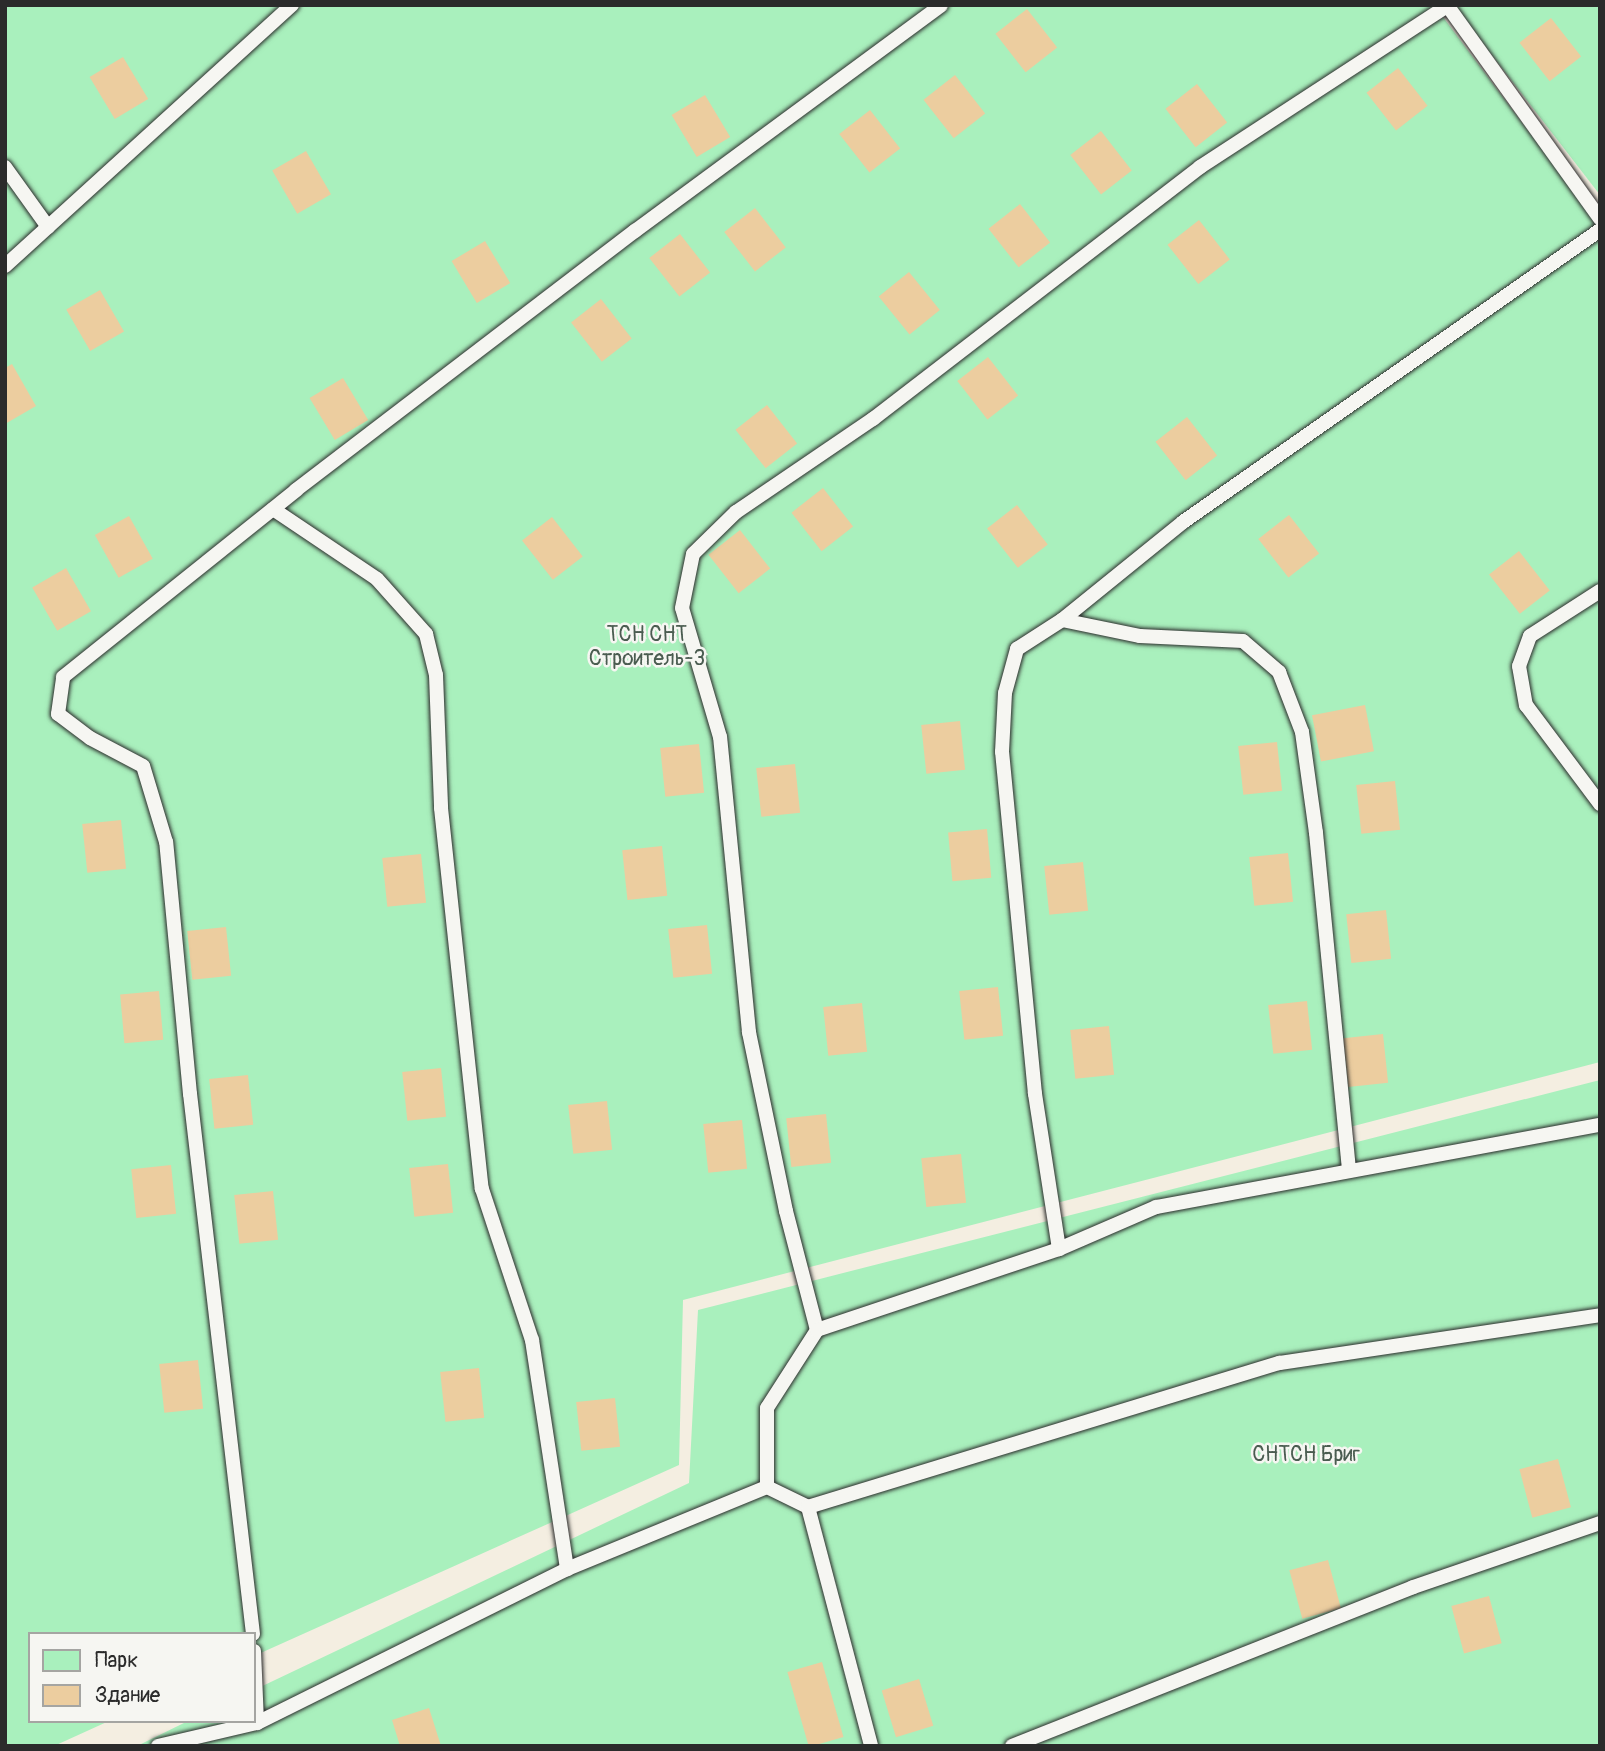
<!DOCTYPE html>
<meta charset="utf-8">
<style>
body{margin:0}
#map{position:relative;width:1605px;height:1751px;overflow:hidden;background:#f4eee1;font-family:Pangolin,sans-serif}
div>[style]{position:absolute}
.green>*{inset:0;background:#a9f0bd}
.building>*{inset:0;background:#eccd9f;transform-origin:0 0}
.roads{filter:drop-shadow(0 0 2px #2b2b2b) drop-shadow(0 0 2px #2b2b2b)}
.service>*{height:14px;margin:-7px;padding:0 7px;transform-origin:7px;border-radius:7px;background:#f6f6f2}
span{translate:-50% -50%;white-space:nowrap;text-align:center;line-height:1.15;-webkit-text-stroke:5px #f6f6f2;paint-order:stroke}
.park-label{font-size:21px;color:#4a5c50}
.frame{position:absolute;inset:0;border:7px solid #2b2b2b;pointer-events:none}
.legend{position:absolute;left:28px;top:1632px;width:228px;height:91px;box-sizing:border-box;background:#f6f6f2;border:2px solid #a5a5a2;margin:0;padding:9px 12px;list-style:none;font-size:21px;color:#2b2b2b}
.legend li{display:flex;align-items:center;gap:14px;height:35px}
.legend b{width:35px;border:2px solid #a5a5a2}
</style>
<div id="map">
<div class="green">
<i style="clip-path:polygon(5px 5px,1434px 5px,1600px 227px,1600px 1062px,683px 1300px,679px 1465px,254px 1656px,254px 1634px,30px 1634px,30px 1721px,109px 1721px,54px 1746px,5px 1746px)"></i>
<i style="clip-path:polygon(1453px 5px,1600px 5px,1600px 195px)"></i>
<i style="clip-path:polygon(1600px 1080px,1600px 1746px,137px 1746px,188px 1721px,254px 1721px,254px 1690px,689px 1483px,698px 1310px)"></i>
</div>
<div class="building">
<i style="left:1027px;top:9px;width:49px;height:40px;rotate:52deg"></i>
<i style="left:1551px;top:18px;width:49px;height:40px;rotate:52deg"></i>
<i style="left:123px;top:57px;width:49px;height:39px;rotate:59deg"></i>
<i style="left:1398px;top:68px;width:48px;height:40px;rotate:52deg"></i>
<i style="left:955px;top:75px;width:49px;height:40px;rotate:52deg"></i>
<i style="left:1197px;top:84px;width:49px;height:40px;rotate:52deg"></i>
<i style="left:705px;top:95px;width:49px;height:39px;rotate:59deg"></i>
<i style="left:870px;top:110px;width:49px;height:39px;rotate:52deg"></i>
<i style="left:1101px;top:131px;width:50px;height:39px;rotate:52deg"></i>
<i style="left:306px;top:151px;width:50px;height:39px;rotate:60deg"></i>
<i style="left:1020px;top:204px;width:49px;height:40px;rotate:52deg"></i>
<i style="left:755px;top:208px;width:50px;height:39px;rotate:52deg"></i>
<i style="left:1199px;top:220px;width:50px;height:40px;rotate:52deg"></i>
<i style="left:680px;top:234px;width:49px;height:39px;rotate:52deg"></i>
<i style="left:485px;top:241px;width:49px;height:39px;rotate:59deg"></i>
<i style="left:909px;top:272px;width:49px;height:39px;rotate:51deg"></i>
<i style="left:100px;top:290px;width:48px;height:39px;rotate:60deg"></i>
<i style="left:601px;top:299px;width:50px;height:38px;rotate:52deg"></i>
<i style="left:988px;top:357px;width:49px;height:39px;rotate:52deg"></i>
<i style="clip-path:polygon(12px 364px,36px 406px,5px 424px,5px 368px)"></i>
<i style="left:343px;top:378px;width:49px;height:39px;rotate:59deg"></i>
<i style="left:767px;top:405px;width:49px;height:40px;rotate:52deg"></i>
<i style="left:1187px;top:417px;width:49px;height:40px;rotate:52deg"></i>
<i style="left:823px;top:488px;width:49px;height:40px;rotate:52deg"></i>
<i style="left:1017px;top:505px;width:50px;height:38px;rotate:52deg"></i>
<i style="left:1289px;top:515px;width:49px;height:39px;rotate:52deg"></i>
<i style="left:129px;top:516px;width:49px;height:39px;rotate:61deg"></i>
<i style="left:552px;top:517px;width:50px;height:38px;rotate:52deg"></i>
<i style="left:740px;top:530px;width:49px;height:40px;rotate:52deg"></i>
<i style="left:1519px;top:551px;width:50px;height:38px;rotate:52deg"></i>
<i style="left:66px;top:568px;width:50px;height:39px;rotate:60deg"></i>
<i style="left:1365px;top:705px;width:47px;height:54px;rotate:79deg"></i>
<i style="left:960px;top:721px;width:49px;height:39px;rotate:84deg"></i>
<i style="left:1277px;top:742px;width:49px;height:39px;rotate:84deg"></i>
<i style="left:699px;top:744px;width:49px;height:39px;rotate:84deg"></i>
<i style="left:795px;top:764px;width:49px;height:39px;rotate:84deg"></i>
<i style="left:1395px;top:781px;width:49px;height:39px;rotate:84deg"></i>
<i style="left:121px;top:820px;width:49px;height:39px;rotate:84deg"></i>
<i style="left:987px;top:829px;width:49px;height:39px;rotate:85deg"></i>
<i style="left:662px;top:846px;width:50px;height:40px;rotate:84deg"></i>
<i style="left:1288px;top:853px;width:49px;height:39px;rotate:84deg"></i>
<i style="left:421px;top:854px;width:49px;height:39px;rotate:84deg"></i>
<i style="left:1083px;top:862px;width:49px;height:39px;rotate:84deg"></i>
<i style="left:1386px;top:910px;width:49px;height:40px;rotate:84deg"></i>
<i style="left:707px;top:925px;width:49px;height:39px;rotate:84deg"></i>
<i style="left:226px;top:927px;width:49px;height:39px;rotate:84deg"></i>
<i style="left:998px;top:987px;width:49px;height:39px;rotate:84deg"></i>
<i style="left:159px;top:991px;width:49px;height:39px;rotate:85deg"></i>
<i style="left:1307px;top:1001px;width:49px;height:39px;rotate:84deg"></i>
<i style="left:862px;top:1003px;width:49px;height:39px;rotate:84deg"></i>
<i style="left:1109px;top:1026px;width:49px;height:39px;rotate:84deg"></i>
<i style="left:1383px;top:1034px;width:49px;height:40px;rotate:84deg"></i>
<i style="left:441px;top:1068px;width:49px;height:39px;rotate:84deg"></i>
<i style="left:248px;top:1075px;width:50px;height:39px;rotate:84deg"></i>
<i style="left:607px;top:1101px;width:49px;height:39px;rotate:84deg"></i>
<i style="left:826px;top:1114px;width:49px;height:40px;rotate:84deg"></i>
<i style="left:742px;top:1120px;width:49px;height:39px;rotate:84deg"></i>
<i style="left:961px;top:1154px;width:49px;height:40px;rotate:84deg"></i>
<i style="left:448px;top:1164px;width:49px;height:39px;rotate:84deg"></i>
<i style="left:171px;top:1165px;width:49px;height:40px;rotate:84deg"></i>
<i style="left:273px;top:1191px;width:49px;height:39px;rotate:84deg"></i>
<i style="left:198px;top:1360px;width:49px;height:39px;rotate:84deg"></i>
<i style="left:479px;top:1368px;width:50px;height:39px;rotate:84deg"></i>
<i style="left:615px;top:1398px;width:49px;height:39px;rotate:84deg"></i>
<i style="left:1558px;top:1459px;width:50px;height:40px;rotate:75deg"></i>
<i style="left:1328px;top:1560px;width:50px;height:40px;rotate:75deg"></i>
<i style="left:1489px;top:1596px;width:49px;height:39px;rotate:75deg"></i>
<i style="left:822px;top:1662px;width:78px;height:36px;rotate:74deg"></i>
<i style="left:919px;top:1679px;width:49px;height:39px;rotate:73deg"></i>
<i style="clip-path:polygon(429px 1708px,441px 1746px,400px 1746px,392px 1720px)"></i>
</div>
<div class="roads">
<div class="service">
<i style="left:1447px;top:5px;width:263px;rotate:54.4deg"></i>
<i style="left:5px;top:167px;width:74px;rotate:54.4deg"></i>
<i style="left:5px;top:266px;width:388px;rotate:-42.3deg"></i>
<i style="left:273px;top:509px;width:125px;rotate:33.9deg"></i>
<i style="left:377px;top:579px;width:74px;rotate:48.3deg"></i>
<i style="left:426px;top:634px;width:42px;rotate:76.3deg"></i>
<i style="left:436px;top:675px;width:133px;rotate:87.8deg"></i>
<i style="left:441px;top:808px;width:383px;rotate:83.9deg"></i>
<i style="left:482px;top:1189px;width:159px;rotate:71.7deg"></i>
<i style="left:532px;top:1340px;width:232px;rotate:81.3deg"></i>
<i style="left:1600px;top:591px;width:83px;rotate:147.3deg"></i>
<i style="left:1530px;top:636px;width:32px;rotate:110deg"></i>
<i style="left:1519px;top:666px;width:40px;rotate:80deg"></i>
<i style="left:1526px;top:705px;width:124px;rotate:53.2deg"></i>
<i style="left:1062px;top:620px;width:80px;rotate:11.6deg"></i>
<i style="left:1140px;top:636px;width:103px;rotate:2.8deg"></i>
<i style="left:1243px;top:641px;width:48px;rotate:40.7deg"></i>
<i style="left:1279px;top:672px;width:64px;rotate:69deg"></i>
<i style="left:1302px;top:732px;width:102px;rotate:82.1deg"></i>
<i style="left:1316px;top:833px;width:339px;rotate:84.4deg"></i>
<i style="left:1059px;top:1249px;width:157px;rotate:-98.8deg"></i>
<i style="left:1035px;top:1094px;width:344px;rotate:-95.5deg"></i>
<i style="left:1002px;top:752px;width:59px;rotate:-87.1deg"></i>
<i style="left:1005px;top:693px;width:46px;rotate:-74.7deg"></i>
<i style="left:1017px;top:649px;width:54px;rotate:-32.8deg"></i>
<i style="left:1062px;top:620px;width:156px;rotate:-39deg"></i>
<i style="left:1183px;top:522px;width:509px;rotate:-35deg"></i>
<i style="left:817px;top:1330px;width:123px;rotate:-104.6deg"></i>
<i style="left:786px;top:1211px;width:183px;rotate:-101.7deg"></i>
<i style="left:749px;top:1032px;width:296px;rotate:-95.6deg"></i>
<i style="left:720px;top:737px;width:134px;rotate:-106.4deg"></i>
<i style="left:682px;top:608px;width:55px;rotate:-78.5deg"></i>
<i style="left:693px;top:554px;width:60px;rotate:-44.3deg"></i>
<i style="left:736px;top:512px;width:166px;rotate:-34.2deg"></i>
<i style="left:873px;top:419px;width:413px;rotate:-37.6deg"></i>
<i style="left:1200px;top:167px;width:295px;rotate:-33.1deg"></i>
<i style="left:767px;top:1487px;width:79px;rotate:-90deg"></i>
<i style="left:767px;top:1408px;width:93px;rotate:-57.3deg"></i>
<i style="left:817px;top:1330px;width:255px;rotate:-18.5deg"></i>
<i style="left:1059px;top:1249px;width:106px;rotate:-23.4deg"></i>
<i style="left:1156px;top:1207px;width:452px;rotate:-10.5deg"></i>
<i style="left:808px;top:1507px;width:247px;rotate:75.2deg"></i>
<i style="left:253px;top:1634px;width:544px;rotate:-96.65deg"></i>
<i style="left:190px;top:1094px;width:253px;rotate:-95.4deg"></i>
<i style="left:166px;top:842px;width:79px;rotate:-106.8deg"></i>
<i style="left:143px;top:766px;width:60px;rotate:-152.2deg"></i>
<i style="left:90px;top:738px;width:40px;rotate:-143deg"></i>
<i style="left:58px;top:714px;width:37px;rotate:-82deg"></i>
<i style="left:63px;top:677px;width:299px;rotate:-38.7deg"></i>
<i style="left:296px;top:490px;width:427px;rotate:-37.4deg"></i>
<i style="left:635px;top:231px;width:380px;rotate:-36.4deg"></i>
<i style="left:254px;top:1651px;width:72px;rotate:87.6deg"></i>
<i style="left:158px;top:1746px;width:102px;rotate:-13.1deg"></i>
<i style="left:257px;top:1723px;width:346px;rotate:-26.4deg"></i>
<i style="left:567px;top:1569px;width:216px;rotate:-22.3deg"></i>
<i style="left:767px;top:1487px;width:46px;rotate:26deg"></i>
<i style="left:808px;top:1507px;width:493px;rotate:-17deg"></i>
<i style="left:1280px;top:1363px;width:324px;rotate:-8.5deg"></i>
<i style="left:1012px;top:1746px;width:431px;rotate:-21.6deg"></i>
<i style="left:1413px;top:1587px;width:198px;rotate:-18.9deg"></i>
</div>
</div>
<div class="park-label">
<span style="left:647px;top:647px">ТСН СНТ<br>Строитель-3</span>
<span style="left:1306px;top:1455px">СНТСН Бриг</span>
</div>
<div class="frame"></div>
<ul class="legend">
<li><b style="height:19px;background:#a9f0bd"></b>Парк</li>
<li><b style="height:19px;background:#eccd9f"></b>Здание</li>
</ul>
</div>
